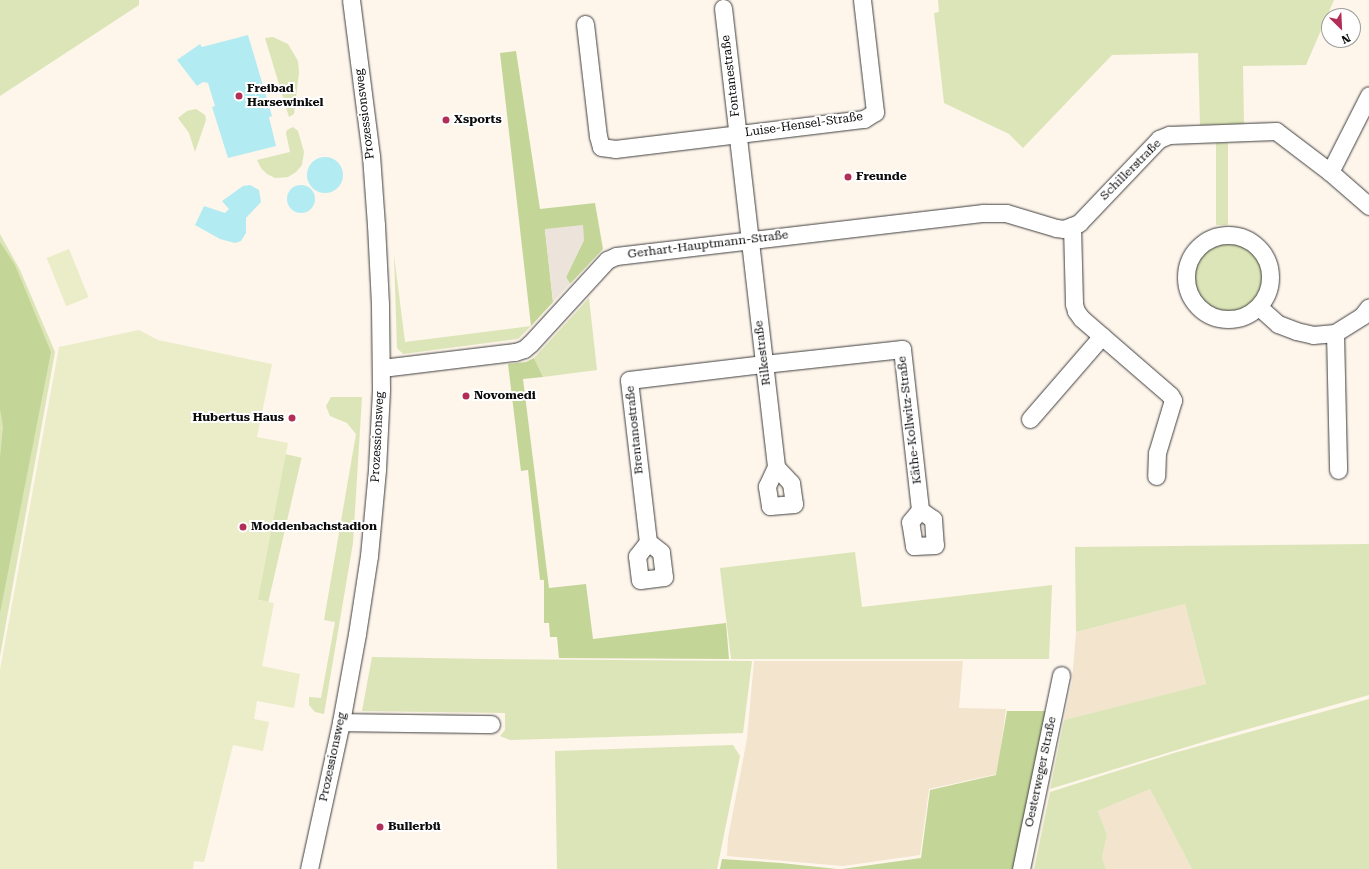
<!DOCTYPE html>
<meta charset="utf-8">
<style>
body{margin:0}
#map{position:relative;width:1369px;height:869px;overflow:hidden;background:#fef5eb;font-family:"Roboto Serif",serif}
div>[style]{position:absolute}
.farmland>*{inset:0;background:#f2e4cd}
.green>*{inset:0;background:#dce5b7;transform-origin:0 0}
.round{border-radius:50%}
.forest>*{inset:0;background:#c4d598}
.pitch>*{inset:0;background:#eaedc8;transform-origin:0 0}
.plaza>*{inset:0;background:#ece3db}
.water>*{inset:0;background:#b3ebf2}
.roads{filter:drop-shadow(0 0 1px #3e3e3e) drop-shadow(0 0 1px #3e3e3e)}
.minor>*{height:17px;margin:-8.5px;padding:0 8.5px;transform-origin:8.5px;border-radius:8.5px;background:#fff}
.minor>.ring{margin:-8.5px;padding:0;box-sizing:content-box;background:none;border:17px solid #fff;border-radius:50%}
.dots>*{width:11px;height:11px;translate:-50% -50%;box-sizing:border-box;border:2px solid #fff;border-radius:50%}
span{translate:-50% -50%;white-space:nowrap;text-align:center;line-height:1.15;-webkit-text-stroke:4px #fff;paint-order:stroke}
.street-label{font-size:12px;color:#0b0b0b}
.poi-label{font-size:12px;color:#0b0b0b;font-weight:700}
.left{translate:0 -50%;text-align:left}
.right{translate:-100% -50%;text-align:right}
.north{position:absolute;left:1321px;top:8px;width:40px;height:40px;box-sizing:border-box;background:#fff;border:1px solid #9d9d9d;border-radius:50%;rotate:156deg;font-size:11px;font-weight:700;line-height:16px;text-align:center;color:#0b0b0b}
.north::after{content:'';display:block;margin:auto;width:14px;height:18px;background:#b22d57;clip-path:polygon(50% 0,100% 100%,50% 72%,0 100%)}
</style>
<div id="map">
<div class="farmland">
<i style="clip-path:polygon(1185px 604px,1206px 684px,1064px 720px,1072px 682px,1076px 632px)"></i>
<i style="clip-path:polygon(754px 661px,963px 661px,959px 708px,1006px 709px,997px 774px,929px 789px,920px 855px,843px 866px,727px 856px,728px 838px,747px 739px)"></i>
<i style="clip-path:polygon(1150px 789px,1192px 869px,1106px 869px,1102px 858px,1107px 835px,1098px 811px)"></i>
</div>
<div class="green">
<i style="clip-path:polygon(0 0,139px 0,139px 5px,0 96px)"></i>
<i style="clip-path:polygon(938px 0,1334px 0,1306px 65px,1243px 66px,1244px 124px,1200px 125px,1198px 53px,1112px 55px,1023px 148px,1009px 134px,944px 103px,934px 13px,939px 12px)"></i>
<i style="clip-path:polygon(273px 37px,288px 44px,298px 61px,299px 73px,294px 114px,289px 117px,265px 38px)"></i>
<i style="clip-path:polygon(196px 109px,205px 115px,206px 120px,195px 152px,189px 133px,178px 118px,187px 111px)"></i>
<i style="clip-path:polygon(293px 127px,298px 131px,304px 152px,302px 165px,296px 172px,288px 177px,275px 178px,267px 174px,261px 168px,257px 160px,290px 152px,286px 133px,287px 130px)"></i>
<i style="left:1216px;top:143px;width:12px;height:82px"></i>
<i style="clip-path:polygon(0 234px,20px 270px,55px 352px,0 656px)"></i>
<i class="round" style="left:1193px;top:242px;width:70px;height:70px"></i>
<i style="clip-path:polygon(394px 255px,405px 342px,531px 326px,518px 339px,403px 354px,397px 348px)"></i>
<i style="clip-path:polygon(589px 298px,597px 370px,543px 377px,534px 358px)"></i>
<i style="clip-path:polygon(331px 397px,362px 397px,353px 543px,324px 714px,315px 712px,309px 705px,309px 697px,321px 698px,335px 622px,324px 620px,356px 434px,347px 423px,330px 416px,326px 406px)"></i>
<i style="left:285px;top:454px;width:17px;height:148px;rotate:13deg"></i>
<i style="clip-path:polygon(1369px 544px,1369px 695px,1216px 738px,1050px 789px,1064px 720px,1206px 684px,1185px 604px,1076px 632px,1075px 547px)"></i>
<i style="clip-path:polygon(855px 552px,862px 607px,1052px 585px,1049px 659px,731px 659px,720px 568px)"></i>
<i style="clip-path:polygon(372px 657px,483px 659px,752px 661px,743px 733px,510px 740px,500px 736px,505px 730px,505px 713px,362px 711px)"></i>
<i style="clip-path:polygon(1369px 699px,1369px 869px,1192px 869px,1150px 789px,1098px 811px,1107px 835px,1102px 858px,1106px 869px,1034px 869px,1050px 792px,1174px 753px)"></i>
<i style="clip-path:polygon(733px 745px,740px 756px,717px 869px,557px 869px,555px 751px)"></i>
</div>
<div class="forest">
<i style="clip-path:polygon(516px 51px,540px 209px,595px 203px,603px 249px,570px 284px,566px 277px,584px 240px,545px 230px,553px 302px,531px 326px,500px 53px)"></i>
<i style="clip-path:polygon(0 242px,15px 265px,51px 352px,0 613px,0 458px,3px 427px,0 409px)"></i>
<i style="clip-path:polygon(534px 358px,543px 377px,523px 379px,549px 588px,586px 584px,593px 639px,726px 623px,729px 659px,559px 658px,557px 637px,550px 637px,549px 623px,544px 623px,544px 580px,540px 580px,528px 470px,521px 471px,508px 364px,526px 362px)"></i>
<i style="clip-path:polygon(1007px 711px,1046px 711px,1014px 869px,842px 869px,921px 858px,930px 790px,996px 775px)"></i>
<i style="clip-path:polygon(722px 859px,781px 863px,837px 869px,720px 869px)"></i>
</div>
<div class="pitch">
<i style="left:69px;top:249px;width:52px;height:24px;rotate:68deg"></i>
<i style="clip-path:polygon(139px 330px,158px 340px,272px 364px,257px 437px,288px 443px,258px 600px,274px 603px,262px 666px,300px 674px,294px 708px,257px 701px,254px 719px,269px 722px,263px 751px,233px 745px,204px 862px,194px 861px,193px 869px,0 869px,0 670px,59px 347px)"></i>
</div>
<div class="plaza">
<i style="clip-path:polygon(583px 225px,584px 240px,566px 277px,570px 284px,553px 302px,545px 229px)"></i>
</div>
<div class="water">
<i style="clip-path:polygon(248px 35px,272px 116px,269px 117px,276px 146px,228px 158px,212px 107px,215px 106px,208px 83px,203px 82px,197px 86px,177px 60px,200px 44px,202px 47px)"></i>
<i class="round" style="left:307px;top:157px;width:36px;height:36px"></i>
<i class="round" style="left:287px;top:185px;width:28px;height:28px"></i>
<i style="clip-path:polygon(250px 185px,259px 190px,261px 202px,246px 218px,246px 233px,241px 241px,235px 243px,220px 239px,195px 225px,204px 206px,225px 213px,229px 209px,222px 201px,243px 186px)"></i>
</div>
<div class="roads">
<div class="minor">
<i style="left:723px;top:8px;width:462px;rotate:83.4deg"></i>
<i style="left:776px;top:467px;width:22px;rotate:47deg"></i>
<i style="left:791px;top:483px;width:21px;rotate:82deg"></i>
<i style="left:794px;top:504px;width:24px;rotate:175deg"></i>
<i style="left:770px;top:506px;width:20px;rotate:-99deg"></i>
<i style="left:767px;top:486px;width:21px;rotate:-65deg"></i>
<i style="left:585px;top:24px;width:113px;rotate:83.4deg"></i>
<i style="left:598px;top:136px;width:11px;rotate:75deg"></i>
<i style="left:601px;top:147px;width:14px;rotate:8deg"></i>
<i style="left:615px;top:149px;width:251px;rotate:-6.9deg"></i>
<i style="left:864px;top:119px;width:13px;rotate:-32deg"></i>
<i style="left:875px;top:112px;width:113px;rotate:-96.6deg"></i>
<i style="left:1330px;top:172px;width:86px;rotate:-63.1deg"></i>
<i style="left:1072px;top:226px;width:78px;rotate:88.5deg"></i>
<i style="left:1074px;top:304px;width:7px;rotate:74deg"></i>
<i style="left:1076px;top:311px;width:9px;rotate:54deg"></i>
<i style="left:1081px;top:318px;width:118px;rotate:40.9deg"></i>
<i style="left:1170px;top:395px;width:6px;rotate:59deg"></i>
<i style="left:1173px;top:400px;width:55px;rotate:106.8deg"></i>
<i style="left:1157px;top:453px;width:23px;rotate:92deg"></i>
<i class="ring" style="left:1186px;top:235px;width:67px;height:67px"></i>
<i style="left:1259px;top:307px;width:25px;rotate:42deg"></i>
<i style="left:1278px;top:324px;width:19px;rotate:21deg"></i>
<i style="left:1296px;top:331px;width:17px;rotate:13deg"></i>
<i style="left:1313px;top:335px;width:22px;rotate:-5deg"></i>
<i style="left:1335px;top:333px;width:32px;rotate:-32deg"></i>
<i style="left:1362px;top:316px;width:11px;rotate:-52deg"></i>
<i style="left:1335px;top:333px;width:137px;rotate:88.7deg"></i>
<i style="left:382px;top:368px;width:134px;rotate:-6.9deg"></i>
<i style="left:515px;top:352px;width:9px;rotate:-18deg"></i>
<i style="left:524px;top:349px;width:8px;rotate:-40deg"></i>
<i style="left:530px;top:344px;width:114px;rotate:-47.5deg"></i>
<i style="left:607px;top:260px;width:10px;rotate:-24deg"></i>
<i style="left:616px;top:256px;width:370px;rotate:-6.7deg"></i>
<i style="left:983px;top:213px;width:23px"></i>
<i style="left:1006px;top:213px;width:52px;rotate:16.7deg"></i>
<i style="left:1056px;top:228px;width:8px;rotate:7deg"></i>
<i style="left:1064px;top:229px;width:9px;rotate:-21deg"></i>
<i style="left:1072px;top:226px;width:8px;rotate:-23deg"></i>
<i style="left:1079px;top:223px;width:116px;rotate:-46.4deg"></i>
<i style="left:1159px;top:139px;width:11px;rotate:-22deg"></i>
<i style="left:1169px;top:135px;width:107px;rotate:-2.1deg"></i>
<i style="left:1276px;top:131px;width:68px;rotate:37.2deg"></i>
<i style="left:1330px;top:172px;width:52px;rotate:41.1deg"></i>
<i style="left:1030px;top:419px;width:110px;rotate:-49.1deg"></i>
<i style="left:648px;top:542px;width:18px;rotate:128deg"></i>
<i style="left:637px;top:556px;width:24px;rotate:83deg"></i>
<i style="left:640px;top:580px;width:24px;rotate:-7deg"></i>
<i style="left:664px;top:577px;width:25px;rotate:-97deg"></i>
<i style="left:661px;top:552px;width:16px;rotate:-142deg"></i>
<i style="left:648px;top:542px;width:163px;rotate:-96.7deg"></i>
<i style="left:629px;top:380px;width:136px;rotate:-6.8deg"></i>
<i style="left:764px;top:364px;width:139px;rotate:-6.2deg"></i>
<i style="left:902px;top:349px;width:162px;rotate:83.6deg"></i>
<i style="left:920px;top:510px;width:16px;rotate:35deg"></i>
<i style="left:933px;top:519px;width:26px;rotate:86deg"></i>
<i style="left:935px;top:545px;width:21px;rotate:177deg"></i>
<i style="left:914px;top:546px;width:24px;rotate:-99deg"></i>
<i style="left:910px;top:522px;width:16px;rotate:-50deg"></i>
<i style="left:341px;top:722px;width:150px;rotate:0.8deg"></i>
<i style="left:309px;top:869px;width:150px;rotate:-77.7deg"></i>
<i style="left:341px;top:722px;width:89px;rotate:-79.7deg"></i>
<i style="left:357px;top:634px;width:79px;rotate:-81.3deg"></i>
<i style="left:369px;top:556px;width:87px;rotate:-84.7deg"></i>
<i style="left:377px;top:469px;width:80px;rotate:-87.1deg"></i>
<i style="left:381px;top:389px;width:85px;rotate:-90.7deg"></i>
<i style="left:380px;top:304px;width:79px;rotate:-92.9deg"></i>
<i style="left:376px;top:225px;width:69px;rotate:-94.1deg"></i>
<i style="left:371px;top:156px;width:157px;rotate:-97.3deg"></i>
<i style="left:1021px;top:869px;width:198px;rotate:-78.3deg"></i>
</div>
</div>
<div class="dots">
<i style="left:239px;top:96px;background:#b22d57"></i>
<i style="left:446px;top:120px;background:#b22d57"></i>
<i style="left:848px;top:177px;background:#b22d57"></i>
<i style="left:466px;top:396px;background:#b22d57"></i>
<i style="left:292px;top:418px;background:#b22d57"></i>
<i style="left:243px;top:527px;background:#b22d57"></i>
<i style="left:380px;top:827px;background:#b22d57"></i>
</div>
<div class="street-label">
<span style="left:731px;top:76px;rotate:-97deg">Fontanestraße</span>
<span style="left:365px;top:114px;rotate:-97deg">Prozessionsweg</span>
<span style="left:804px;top:125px;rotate:-8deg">Luise-Hensel-Straße</span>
<span style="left:1131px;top:170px;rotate:-45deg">Schillerstraße</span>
<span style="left:708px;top:245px;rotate:-7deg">Gerhart-Hauptmann-Straße</span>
<span style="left:763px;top:353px;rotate:-97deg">Rilkestraße</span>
<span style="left:910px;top:420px;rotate:-97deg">Käthe-Kollwitz-Straße</span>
<span style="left:635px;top:430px;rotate:-96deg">Brentanostraße</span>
<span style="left:378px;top:437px;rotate:-87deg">Prozessionsweg</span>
<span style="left:333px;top:757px;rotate:-78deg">Prozessionsweg</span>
<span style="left:1041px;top:772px;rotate:-78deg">Oesterweger Straße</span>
</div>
<div class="poi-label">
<span class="left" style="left:247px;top:96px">Freibad<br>Harsewinkel</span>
<span class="left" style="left:454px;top:120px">Xsports</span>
<span class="left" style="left:856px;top:177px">Freunde</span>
<span class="left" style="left:474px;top:396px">Novomedi</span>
<span class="right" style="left:284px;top:418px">Hubertus Haus</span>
<span class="left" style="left:251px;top:527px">Moddenbachstadion</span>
<span class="left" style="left:388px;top:827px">Bullerbü</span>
</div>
<div class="north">N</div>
</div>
